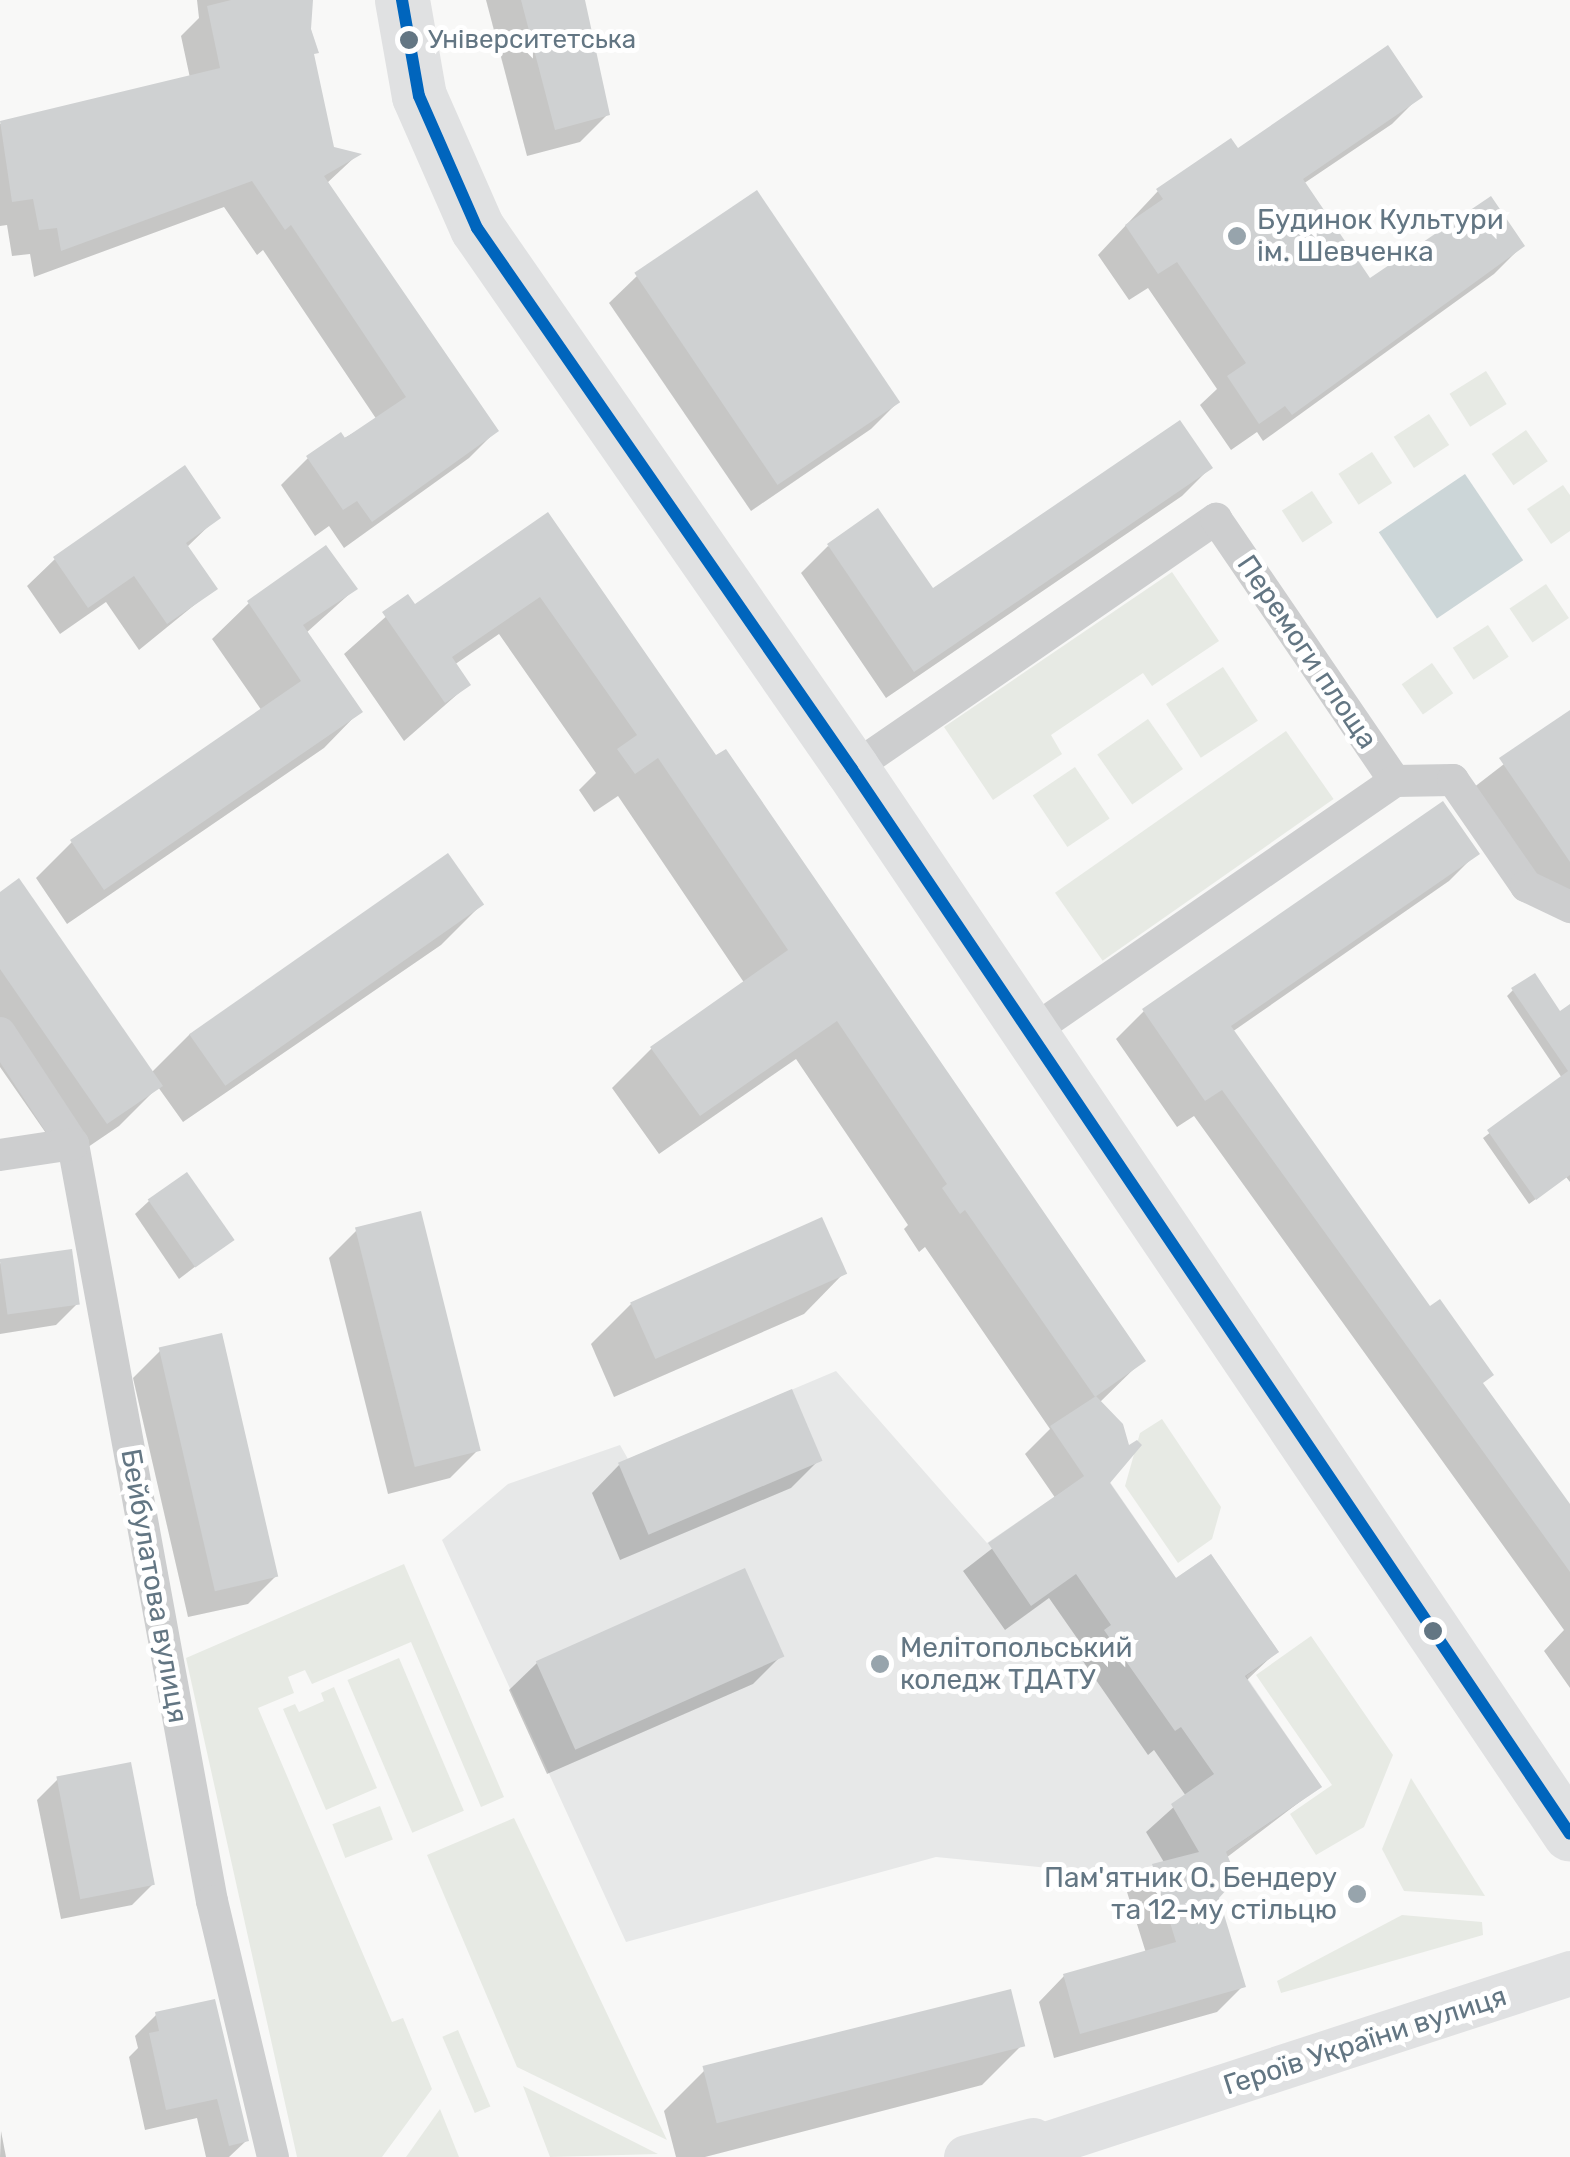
<!DOCTYPE html>
<meta charset="utf-8">
<style>
body{margin:0}
#map{position:relative;width:1570px;height:2157px;overflow:hidden;background:#f8f8f7;font-family:Rubik,sans-serif}
div>[style]{position:absolute}
.built>*{inset:0;background:#e7e8e8}
.green>*{inset:0;background:#e7eae4;transform-origin:0 0}
.water>*{inset:0;background:#ccd6d8;transform-origin:0 0}
.shadow>*{inset:0;background:#0003}
.building>*{inset:0;background:#cfd1d2;transform-origin:0 0}
.street>*{height:32px;margin:-16px;padding:0 16px;transform-origin:16px;border-radius:16px;background:#cdcecf}
.secondary>*{height:45px;margin:-22.5px;padding:0 22.5px;transform-origin:22.5px;border-radius:22.5px;background:#e0e1e2}
.highway>*{height:55px;margin:-27.5px;padding:0 27.5px;transform-origin:27.5px;border-radius:27.5px;background:#e0e1e2}
.bus-1>*{height:12px;margin:-6px;padding:0 6px;transform-origin:6px;border-radius:6px;background:#0065bd}
.dots>*{width:28px;height:28px;translate:-50% -50%;box-sizing:border-box;border:5px solid #fff;border-radius:50%}
span{translate:-50% -50%;white-space:nowrap;text-align:center;line-height:1.15;-webkit-text-stroke:10px #fff;paint-order:stroke}
.bus-label{font-size:26px;color:#637683}
.left{translate:0 -50%;text-align:left}
.poi-label{font-size:28px;color:#637683}
.right{translate:-100% -50%;text-align:right}
.street-label{font-size:28px;color:#637683}
</style>
<div id="map">
<div class="built">
<i style="clip-path:polygon(836px 1371px,987px 1543px,1099px 1466px,1176px 1578px,1211px 1554px,1279px 1652px,1246px 1676px,1322px 1787px,1207px 1865px,1198px 1853px,1119px 1875px,936px 1857px,626px 1942px,442px 1540px,508px 1484px,620px 1445px,628px 1459px)"></i>
</div>
<div class="green">
<i style="left:1486px;top:371px;width:39px;height:43px;rotate:58deg"></i>
<i style="left:1429px;top:414px;width:37px;height:42px;rotate:57deg"></i>
<i style="left:1526px;top:430px;width:38px;height:42px;rotate:55deg"></i>
<i style="left:1372px;top:452px;width:37px;height:40px;rotate:57deg"></i>
<i style="clip-path:polygon(1563px 485px,1570px 495px,1570px 531px,1551px 544px,1527px 509px)"></i>
<i style="left:1312px;top:491px;width:38px;height:36px;rotate:57deg"></i>
<i style="clip-path:polygon(1172px 572px,1219px 641px,1152px 686px,1143px 673px,1051px 735px,1062px 754px,993px 800px,944px 727px)"></i>
<i style="left:1546px;top:584px;width:41px;height:44px;rotate:56deg"></i>
<i style="left:1488px;top:625px;width:38px;height:42px;rotate:57deg"></i>
<i style="left:1432px;top:663px;width:37px;height:37px;rotate:55deg"></i>
<i style="left:1223px;top:667px;width:64px;height:68px;rotate:57deg"></i>
<i style="left:1148px;top:719px;width:61px;height:62px;rotate:55deg"></i>
<i style="left:1286px;top:731px;width:83px;height:282px;rotate:55deg"></i>
<i style="left:1075px;top:767px;width:62px;height:51px;rotate:56deg"></i>
<i style="clip-path:polygon(1162px 1419px,1221px 1507px,1212px 1539px,1178px 1563px,1125px 1486px,1140px 1433px)"></i>
<i style="clip-path:polygon(404px 1564px,504px 1797px,481px 1807px,411px 1642px,312px 1684px,305px 1670px,288px 1677px,294px 1693px,258px 1708px,392px 2022px,403px 2018px,432px 2089px,382px 2157px,297px 2157px,186px 1658px)"></i>
<i style="clip-path:polygon(1311px 1636px,1393px 1755px,1364px 1827px,1316px 1855px,1290px 1814px,1332px 1785px,1256px 1675px)"></i>
<i style="left:399px;top:1658px;width:166px;height:56px;rotate:67deg"></i>
<i style="clip-path:polygon(334px 1687px,377px 1788px,326px 1810px,283px 1709px,295px 1704px,299px 1712px,324px 1701px,321px 1693px)"></i>
<i style="clip-path:polygon(1411px 1778px,1485px 1896px,1404px 1891px,1382px 1849px)"></i>
<i style="left:380px;top:1806px;width:36px;height:51px;rotate:69deg"></i>
<i style="clip-path:polygon(514px 1818px,667px 2140px,517px 2067px,427px 1855px)"></i>
<i style="clip-path:polygon(1402px 1915px,1482px 1922px,1483px 1935px,1281px 1993px,1277px 1981px)"></i>
<i style="left:458px;top:2030px;width:83px;height:17px;rotate:67deg"></i>
<i style="clip-path:polygon(523px 2086px,658px 2154px,550px 2157px)"></i>
<i style="clip-path:polygon(440px 2109px,459px 2157px,406px 2157px)"></i>
</div>
<div class="water">
<i style="left:1465px;top:474px;width:104px;height:104px;rotate:56deg"></i>
</div>
<div class="shadow">
<i style="clip-path:polygon(197px 0,310px 0,312px 57px,332px 149px,357px 155px,326px 184px,496px 431px,469px 458px,344px 548px,329px 526px,315px 536px,281px 485px,308px 458px,377px 420px,263px 250px,257px 255px,224px 207px,34px 277px,30px 254px,12px 256px,7px 225px,0 226px,0 124px,190px 78px,181px 36px,199px 18px)"></i>
<i style="clip-path:polygon(486px 0,582px 0,608px 114px,580px 142px,527px 156px)"></i>
<i style="clip-path:polygon(1420px 96px,1392px 124px,1303px 184px,1370px 281px,1522px 246px,1494px 274px,1263px 441px,1257px 432px,1231px 450px,1200px 405px,1217px 389px,1148px 288px,1129px 300px,1098px 255px,1158px 191px,1238px 151px)"></i>
<i style="clip-path:polygon(637px 276px,899px 401px,871px 429px,751px 511px,609px 303px)"></i>
<i style="clip-path:polygon(1210px 468px,1182px 496px,886px 698px,801px 573px,828px 546px,932px 592px)"></i>
<i style="clip-path:polygon(547px 516px,1142px 1361px,1099px 1403px,1107px 1483px,1176px 1582px,1276px 1652px,1246px 1681px,1319px 1787px,1226px 1858px,1217px 1897px,1243px 1986px,1217px 2012px,1054px 2058px,1039px 2002px,1064px 1976px,1146px 1953px,1127px 1892px,1165px 1864px,1146px 1832px,1186px 1796px,1154px 1750px,1148px 1755px,1080px 1657px,1086px 1651px,1049px 1598px,1005px 1630px,963px 1571px,1056px 1499px,1025px 1454px,1050px 1429px,925px 1247px,919px 1252px,904px 1229px,908px 1225px,796px 1059px,659px 1154px,612px 1088px,652px 1048px,745px 984px,618px 796px,594px 812px,579px 790px,596px 773px,499px 634px,454px 665px,468px 685px,404px 741px,344px 654px,408px 597px,415px 608px)"></i>
<i style="clip-path:polygon(218px 517px,186px 548px,214px 589px,139px 650px,106px 602px,60px 634px,27px 586px,55px 559px)"></i>
<i style="clip-path:polygon(355px 589px,306px 633px,360px 711px,324px 748px,67px 924px,36px 878px,72px 842px,262px 711px,212px 639px,249px 603px)"></i>
<i style="clip-path:polygon(1570px 713px,1570px 895px,1554px 906px,1473px 788px)"></i>
<i style="clip-path:polygon(1476px 854px,1449px 881px,1232px 1032px,1570px 1508px,1570px 1688px,1544px 1651px,1564px 1630px,1194px 1116px,1177px 1127px,1116px 1039px,1144px 1011px)"></i>
<i style="clip-path:polygon(0 895px,151px 1073px,190px 1034px,481px 905px,441px 945px,183px 1122px,158px 1087px,119px 1126px,66px 1162px,0 1067px)"></i>
<i style="clip-path:polygon(1513px 990px,1570px 1026px,1570px 1182px,1566px 1177px,1529px 1204px,1483px 1138px,1562px 1078px,1507px 996px)"></i>
<i style="clip-path:polygon(149px 1201px,230px 1240px,179px 1279px,135px 1214px)"></i>
<i style="clip-path:polygon(357px 1230px,478px 1450px,450px 1478px,388px 1494px,329px 1258px)"></i>
<i style="clip-path:polygon(0 1263px,77px 1304px,56px 1325px,0 1334px)"></i>
<i style="clip-path:polygon(844px 1273px,804px 1314px,614px 1397px,591px 1344px,631px 1304px)"></i>
<i style="clip-path:polygon(161px 1350px,276px 1576px,248px 1604px,188px 1617px,133px 1378px)"></i>
<i style="clip-path:polygon(819px 1460px,791px 1488px,620px 1560px,592px 1493px,619px 1465px)"></i>
<i style="clip-path:polygon(781px 1656px,753px 1684px,547px 1774px,509px 1690px,537px 1663px)"></i>
<i style="clip-path:polygon(58px 1779px,153px 1884px,132px 1905px,61px 1919px,37px 1800px)"></i>
<i style="clip-path:polygon(213px 2002px,246px 2141px,229px 2157px,206px 2157px,197px 2118px,145px 2130px,129px 2057px,138px 2048px,135px 2036px,156px 2015px)"></i>
<i style="clip-path:polygon(1022px 2045px,982px 2085px,705px 2157px,676px 2157px,664px 2111px,704px 2071px)"></i>
<i style="clip-path:polygon(1px 2131px,6px 2157px,0 2157px)"></i>
</div>
<div class="building">
<i style="clip-path:polygon(231px 0,313px 0,311px 29px,319px 53px,314px 54px,334px 147px,362px 154px,324px 176px,499px 431px,372px 522px,357px 501px,343px 510px,306px 456px,341px 432px,345px 438px,406px 397px,291px 225px,285px 230px,252px 181px,61px 251px,57px 228px,39px 230px,33px 199px,12px 202px,0 121px,220px 68px,207px 6px)"></i>
<i style="clip-path:polygon(521px 0,585px 0,610px 115px,555px 130px)"></i>
<i style="clip-path:polygon(1388px 45px,1423px 97px,1303px 179px,1370px 278px,1491px 196px,1525px 246px,1292px 415px,1285px 406px,1259px 424px,1227px 376px,1246px 363px,1177px 262px,1158px 274px,1125px 225px,1163px 199px,1156px 189px,1231px 138px,1238px 148px)"></i>
<i style="left:757px;top:190px;width:256px;height:148px;rotate:56deg"></i>
<i style="clip-path:polygon(1180px 420px,1213px 468px,914px 672px,827px 544px,878px 508px,933px 588px)"></i>
<i style="clip-path:polygon(185px 465px,221px 518px,186px 543px,218px 589px,167px 624px,134px 576px,88px 608px,53px 557px)"></i>
<i style="clip-path:polygon(548px 512px,716px 755px,726px 749px,1146px 1361px,1095px 1397px,965px 1210px,960px 1214px,942px 1188px,947px 1184px,837px 1021px,700px 1116px,650px 1047px,788px 950px,658px 758px,635px 774px,617px 749px,637px 735px,540px 597px,452px 657px,471px 685px,445px 703px,382px 612px,408px 594px,415px 604px)"></i>
<i style="clip-path:polygon(326px 545px,358px 589px,303px 625px,363px 712px,104px 890px,70px 840px,301px 681px,247px 601px)"></i>
<i style="clip-path:polygon(1570px 710px,1570px 862px,1499px 758px)"></i>
<i style="clip-path:polygon(1443px 801px,1480px 854px,1231px 1026px,1430px 1306px,1440px 1299px,1494px 1375px,1483px 1383px,1570px 1504px,1570px 1572px,1222px 1090px,1205px 1101px,1142px 1009px)"></i>
<i style="left:448px;top:853px;width:63px;height:316px;rotate:55deg"></i>
<i style="clip-path:polygon(19px 878px,163px 1086px,107px 1124px,0 969px,0 892px)"></i>
<i style="clip-path:polygon(1535px 973px,1560px 1011px,1570px 1004px,1570px 1175px,1536px 1200px,1487px 1130px,1568px 1071px,1511px 988px)"></i>
<i style="left:187px;top:1172px;width:83px;height:48px;rotate:55deg"></i>
<i style="left:421px;top:1211px;width:247px;height:68px;rotate:76deg"></i>
<i style="left:822px;top:1217px;width:62px;height:210px;rotate:66deg"></i>
<i style="left:72px;top:1249px;width:56px;height:73px;rotate:82deg"></i>
<i style="left:222px;top:1333px;width:250px;height:65px;rotate:77deg"></i>
<i style="left:792px;top:1389px;width:78px;height:189px;rotate:67deg"></i>
<i style="clip-path:polygon(1096px 1396px,1123px 1424px,1129px 1445px,1137px 1440px,1142px 1445px,1110px 1483px,1176px 1578px,1211px 1554px,1279px 1652px,1245px 1676px,1322px 1787px,1226px 1852px,1237px 1878px,1219px 1898px,1246px 1987px,1080px 2034px,1063px 1974px,1176px 1942px,1152px 1864px,1199px 1852px,1171px 1804px,1214px 1774px,1181px 1727px,1175px 1731px,1104px 1630px,1111px 1625px,1076px 1574px,1031px 1606px,988px 1543px,1084px 1476px,1050px 1426px)"></i>
<i style="left:745px;top:1568px;width:97px;height:229px;rotate:66deg"></i>
<i style="left:131px;top:1762px;width:125px;height:76px;rotate:79deg"></i>
<i style="left:1011px;top:1989px;width:59px;height:318px;rotate:76deg"></i>
<i style="clip-path:polygon(215px 1999px,249px 2141px,229px 2146px,217px 2099px,166px 2110px,149px 2033px,159px 2031px,155px 2012px)"></i>
</div>
<div class="street">
<i style="left:852px;top:769px;width:442px;rotate:-34.5deg"></i>
<i style="left:1216px;top:519px;width:317px;rotate:55.7deg"></i>
<i style="left:1395px;top:781px;width:446px;rotate:145.4deg"></i>
<i style="left:1395px;top:781px;width:58px;rotate:-1deg"></i>
<i style="left:1453px;top:780px;width:129px;rotate:55.4deg"></i>
<i style="left:1526px;top:886px;width:49px;rotate:25.5deg"></i>
<i style="left:0;top:1033px;width:133px;rotate:56.7deg"></i>
<i style="left:73px;top:1144px;width:770px;rotate:79.6deg"></i>
<i style="left:212px;top:1901px;width:263px;rotate:76.6deg"></i>
<i style="left:0;top:1155px;width:74px;rotate:-8.6deg"></i>
</div>
<div class="secondary">
<i style="left:966px;top:2157px;width:69px;rotate:-14.2deg"></i>
<i style="left:1006px;top:2157px;width:593px;rotate:-18.07deg"></i>
</div>
<div class="highway">
<i style="left:402px;top:0;width:97px;rotate:80deg"></i>
<i style="left:419px;top:96px;width:144px;rotate:66.3deg"></i>
<i style="left:477px;top:228px;width:658px;rotate:55.27deg"></i>
<i style="left:852px;top:769px;width:1284px;rotate:56.01deg"></i>
</div>
<div class="bus-1">
<i style="left:402px;top:0;width:97px;rotate:80deg"></i>
<i style="left:419px;top:96px;width:144px;rotate:66.3deg"></i>
<i style="left:477px;top:228px;width:658px;rotate:55.27deg"></i>
<i style="left:852px;top:769px;width:1284px;rotate:56.01deg"></i>
</div>
<div class="dots">
<i style="left:409px;top:40px;background:#637683"></i>
<i style="left:1237px;top:236px;background:#97a4ac"></i>
<i style="left:1433px;top:1631px;background:#637683"></i>
<i style="left:880px;top:1664px;background:#97a4ac"></i>
<i style="left:1357px;top:1894px;background:#97a4ac"></i>
</div>
<div class="bus-label">
<span class="left" style="left:428px;top:40px">Університетська</span>
</div>
<div class="poi-label">
<span class="left" style="left:1257px;top:236px">Будинок Культури<br>ім. Шевченка</span>
<span class="left" style="left:900px;top:1664px">Мелітопольський<br>коледж ТДАТУ</span>
<span class="right" style="left:1337px;top:1894px">Пам'ятник О. Бендеру<br>та 12-му стільцю</span>
</div>
<div class="street-label">
<span style="left:1307px;top:652px;rotate:56deg">Перемоги площа</span>
<span style="left:154px;top:1586px;rotate:80deg">Бейбулатова вулиця</span>
<span style="left:1365px;top:2041px;rotate:-18deg">Героїв України вулиця</span>
</div>
</div>
